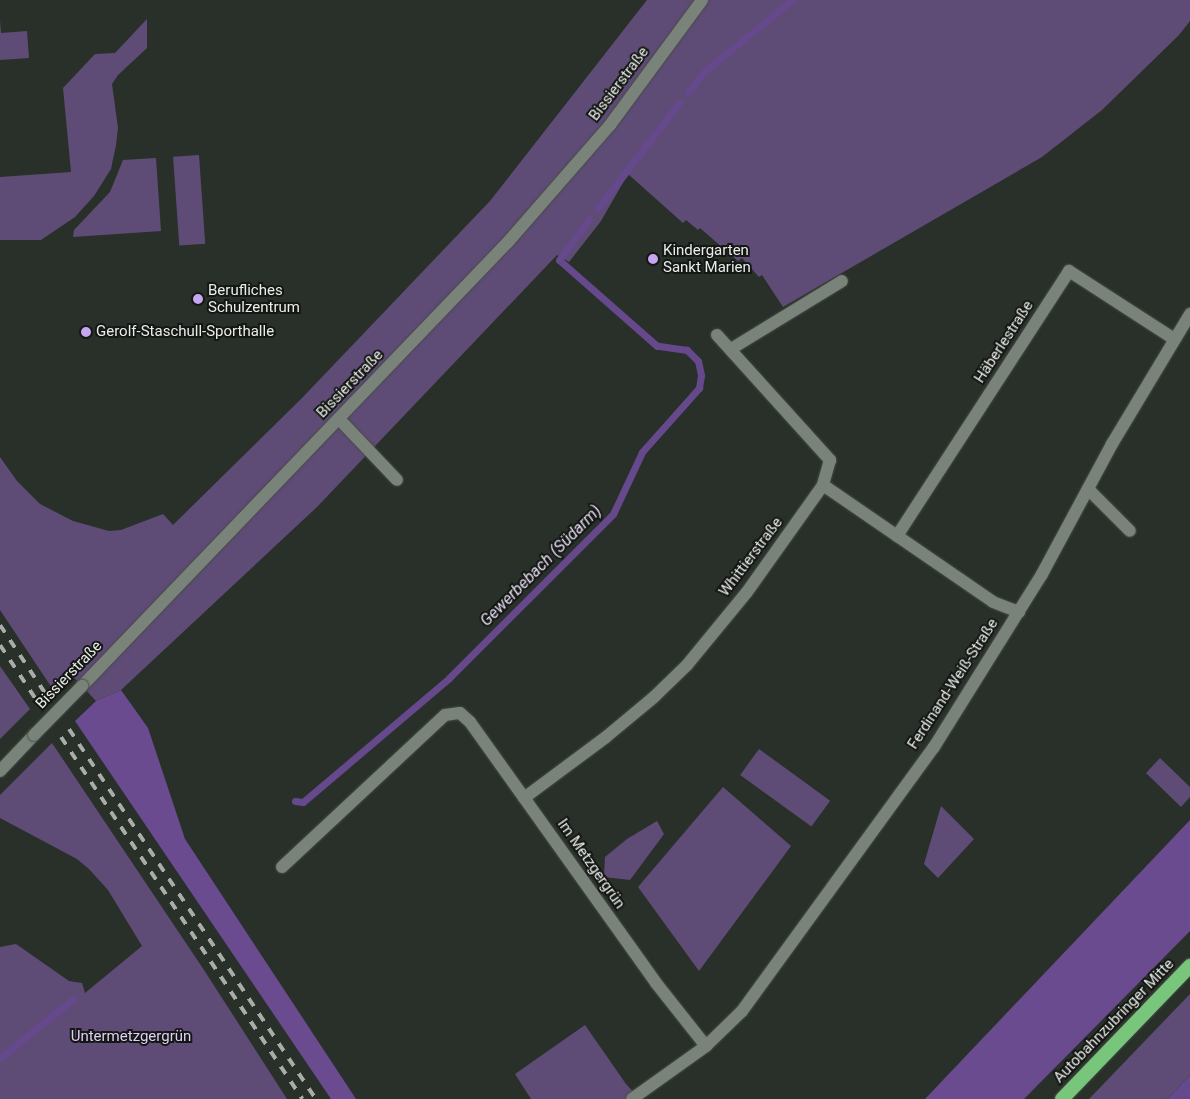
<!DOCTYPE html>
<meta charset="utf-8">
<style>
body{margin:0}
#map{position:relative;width:1190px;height:1099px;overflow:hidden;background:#293029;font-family:Roboto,sans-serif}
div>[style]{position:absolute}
.green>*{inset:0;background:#5e4c77;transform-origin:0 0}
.forest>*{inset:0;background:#6a4b90}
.water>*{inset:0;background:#66488c}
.stream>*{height:7px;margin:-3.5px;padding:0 3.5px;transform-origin:3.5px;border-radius:3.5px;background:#66488c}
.roads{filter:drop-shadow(0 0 1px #464b45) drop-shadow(0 0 1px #464b45)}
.service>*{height:12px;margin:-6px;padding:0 6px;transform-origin:6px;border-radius:6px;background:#7a837a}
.minor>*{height:12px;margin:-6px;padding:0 6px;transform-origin:6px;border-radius:6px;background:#7a837a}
.trunk>*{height:14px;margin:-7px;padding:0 7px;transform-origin:7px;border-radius:7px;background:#78c67b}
.rail>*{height:4px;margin-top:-2px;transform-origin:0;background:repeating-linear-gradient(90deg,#a8ada7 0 9px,transparent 0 18px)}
.bridges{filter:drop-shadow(0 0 1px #464b45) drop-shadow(0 0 1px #464b45)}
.minor-bridge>*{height:12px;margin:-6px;padding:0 6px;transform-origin:6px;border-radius:6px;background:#7a837a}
.dots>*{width:14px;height:14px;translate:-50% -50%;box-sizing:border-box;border:2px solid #141714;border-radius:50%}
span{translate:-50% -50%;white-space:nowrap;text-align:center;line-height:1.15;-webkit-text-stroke:4px #141714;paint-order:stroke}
.street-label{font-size:15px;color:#e9ede8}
.poi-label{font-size:15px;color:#e9ede8}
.left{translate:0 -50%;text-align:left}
.park-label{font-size:15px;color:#dfcff7}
.water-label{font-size:16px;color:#e5def2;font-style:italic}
</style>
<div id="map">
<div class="green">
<i style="clip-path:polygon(647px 0,1190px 0,1190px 21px,1179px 35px,1102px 110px,1042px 157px,783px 307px,762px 275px,759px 277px,742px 258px,738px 261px,700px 228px,698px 230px,686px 220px,683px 223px,628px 174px,601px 221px,569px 262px,557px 255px,317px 507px,121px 690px,96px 701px,69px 672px,52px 688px,0 610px,0 457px,17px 481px,40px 504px,73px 521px,109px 531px,121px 530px,163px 514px,173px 525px,303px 397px,490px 201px)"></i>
<i style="clip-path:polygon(147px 19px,147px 48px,118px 75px,112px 84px,118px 128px,116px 145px,111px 169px,94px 196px,75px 217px,41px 240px,0 240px,0 177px,71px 172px,63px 88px,95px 54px,115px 53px)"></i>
<i style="clip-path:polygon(0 20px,1px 33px,27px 31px,29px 58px,0 60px)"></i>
<i style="left:199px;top:155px;width:89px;height:26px;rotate:86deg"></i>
<i style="clip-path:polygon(156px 158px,161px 231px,73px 237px,74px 230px,110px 192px,123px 160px)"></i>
<i style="clip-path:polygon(0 666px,30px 709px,0 739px)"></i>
<i style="clip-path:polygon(52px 743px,204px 970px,287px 1099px,0 1099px,0 947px,16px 944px,69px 981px,82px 983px,85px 993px,142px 946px,108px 890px,89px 869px,77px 859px,0 818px,0 795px)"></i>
<i style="left:759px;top:749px;width:88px;height:32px;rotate:36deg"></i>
<i style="clip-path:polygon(1160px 758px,1190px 787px,1190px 797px,1181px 807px,1146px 773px)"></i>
<i style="clip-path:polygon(723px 787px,791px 846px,699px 971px,638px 887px)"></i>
<i style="clip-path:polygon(941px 806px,974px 839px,938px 878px,924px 864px)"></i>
<i style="clip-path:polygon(657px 821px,664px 834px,630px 880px,604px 877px,605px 857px,627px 839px)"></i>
<i style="clip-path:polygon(1190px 994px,1190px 1075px,1167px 1099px,1089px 1099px)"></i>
<i style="clip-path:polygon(585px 1025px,626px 1084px,640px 1099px,531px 1099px,515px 1074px)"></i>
</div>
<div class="forest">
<i style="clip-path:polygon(121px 690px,148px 728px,185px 839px,356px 1099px,331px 1099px,75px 721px,96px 701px)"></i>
<i style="clip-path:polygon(1190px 820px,1190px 931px,1024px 1099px,925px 1099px)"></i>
</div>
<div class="water">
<i style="clip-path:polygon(1190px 1075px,1190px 1099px,1167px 1099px)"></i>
</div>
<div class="stream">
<i style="left:688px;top:92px;width:27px;rotate:-51deg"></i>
<i style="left:705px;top:71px;width:112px;rotate:-39.2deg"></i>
<i style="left:598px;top:208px;width:133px;rotate:-52.4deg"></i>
<i style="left:295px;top:801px;width:8px;rotate:7deg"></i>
<i style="left:303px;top:802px;width:192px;rotate:-40.3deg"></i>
<i style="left:449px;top:678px;width:232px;rotate:-45deg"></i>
<i style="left:613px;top:514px;width:68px;rotate:-64.9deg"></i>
<i style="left:642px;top:452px;width:86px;rotate:-48.3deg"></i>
<i style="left:699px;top:388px;width:13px;rotate:-81deg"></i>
<i style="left:701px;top:375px;width:14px;rotate:-102deg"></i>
<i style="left:698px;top:361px;width:16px;rotate:-135deg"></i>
<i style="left:687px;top:350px;width:30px;rotate:-172deg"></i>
<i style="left:657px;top:346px;width:130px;rotate:-138.7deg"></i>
<i style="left:559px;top:260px;width:51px;rotate:-53.8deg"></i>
<i style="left:0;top:1058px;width:94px;rotate:-38.9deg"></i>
</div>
<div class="roads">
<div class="service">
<i style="left:717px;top:335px;width:169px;rotate:47.9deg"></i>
<i style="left:830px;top:460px;width:26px;rotate:106deg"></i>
<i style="left:731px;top:349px;width:130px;rotate:-31.5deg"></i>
<i style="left:339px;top:419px;width:84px;rotate:46.4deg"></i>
<i style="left:1088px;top:489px;width:59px;rotate:45deg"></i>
<i style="left:282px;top:867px;width:223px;rotate:-43deg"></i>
<i style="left:632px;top:1099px;width:91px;rotate:-35.6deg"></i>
</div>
<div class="minor">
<i style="left:897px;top:536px;width:316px;rotate:-57deg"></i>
<i style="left:1069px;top:271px;width:125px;rotate:32.9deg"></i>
<i style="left:82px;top:686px;width:615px;rotate:-46.19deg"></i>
<i style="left:508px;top:242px;width:155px;rotate:-48.9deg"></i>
<i style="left:610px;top:125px;width:155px;rotate:-53.6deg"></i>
<i style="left:445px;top:715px;width:15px;rotate:-8deg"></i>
<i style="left:460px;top:713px;width:13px;rotate:42deg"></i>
<i style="left:470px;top:722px;width:320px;rotate:54.5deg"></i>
<i style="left:656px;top:983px;width:80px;rotate:51.6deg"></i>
<i style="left:706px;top:1046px;width:50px;rotate:-44.2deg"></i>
<i style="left:742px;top:1011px;width:326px;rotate:-54deg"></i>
<i style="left:934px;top:747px;width:204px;rotate:-58deg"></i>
<i style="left:1042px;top:574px;width:148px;rotate:-61.7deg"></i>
<i style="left:1112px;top:444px;width:152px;rotate:-59deg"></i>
<i style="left:0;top:771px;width:50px;rotate:-46.6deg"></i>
<i style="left:524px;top:798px;width:102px;rotate:-36.6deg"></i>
<i style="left:606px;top:737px;width:62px;rotate:-39.8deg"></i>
<i style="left:654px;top:697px;width:46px;rotate:-44.1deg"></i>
<i style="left:687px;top:665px;width:94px;rotate:-50.6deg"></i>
<i style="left:747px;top:592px;width:131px;rotate:-54.6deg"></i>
<i style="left:823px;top:485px;width:206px;rotate:34.5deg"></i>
<i style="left:993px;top:602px;width:28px;rotate:21deg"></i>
</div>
<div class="trunk">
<i style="left:1062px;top:1099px;width:185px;rotate:-46.1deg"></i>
</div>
</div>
<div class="rail">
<i style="left:0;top:625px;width:82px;rotate:56.5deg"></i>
<i style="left:0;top:645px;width:67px;rotate:56.5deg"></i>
<i style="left:69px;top:729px;width:445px;rotate:56.3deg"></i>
<i style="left:61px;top:737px;width:435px;rotate:56.3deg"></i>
</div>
<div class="bridges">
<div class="minor-bridge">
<i style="left:34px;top:735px;width:69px;rotate:-45.6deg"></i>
</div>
</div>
<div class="dots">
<i style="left:653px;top:259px;background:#c5a6f0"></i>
<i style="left:198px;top:299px;background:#c5a6f0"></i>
<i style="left:86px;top:332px;background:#c5a6f0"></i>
</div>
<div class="street-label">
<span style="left:619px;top:84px;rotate:-53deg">Bissierstraße</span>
<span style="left:1004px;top:342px;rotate:-57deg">Häberlestraße</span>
<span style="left:350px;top:384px;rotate:-46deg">Bissierstraße</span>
<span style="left:751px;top:557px;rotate:-53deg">Whittierstraße</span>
<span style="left:69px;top:675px;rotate:-46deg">Bissierstraße</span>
<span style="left:953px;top:684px;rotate:-57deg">Ferdinand-Weiß-Straße</span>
<span style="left:591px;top:864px;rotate:55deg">Im Metzgergrün</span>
<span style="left:1114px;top:1021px;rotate:-46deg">Autobahnzubringer Mitte</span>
</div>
<div class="poi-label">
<span class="left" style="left:663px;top:259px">Kindergarten<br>Sankt Marien</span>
<span class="left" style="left:208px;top:299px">Berufliches<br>Schulzentrum</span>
<span class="left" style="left:96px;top:332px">Gerolf-Staschull-Sporthalle</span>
</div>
<div class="park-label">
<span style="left:131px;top:1037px">Untermetzgergrün</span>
</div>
<div class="water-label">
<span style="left:541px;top:566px;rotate:-45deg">Gewerbebach (Südarm)</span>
</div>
</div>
